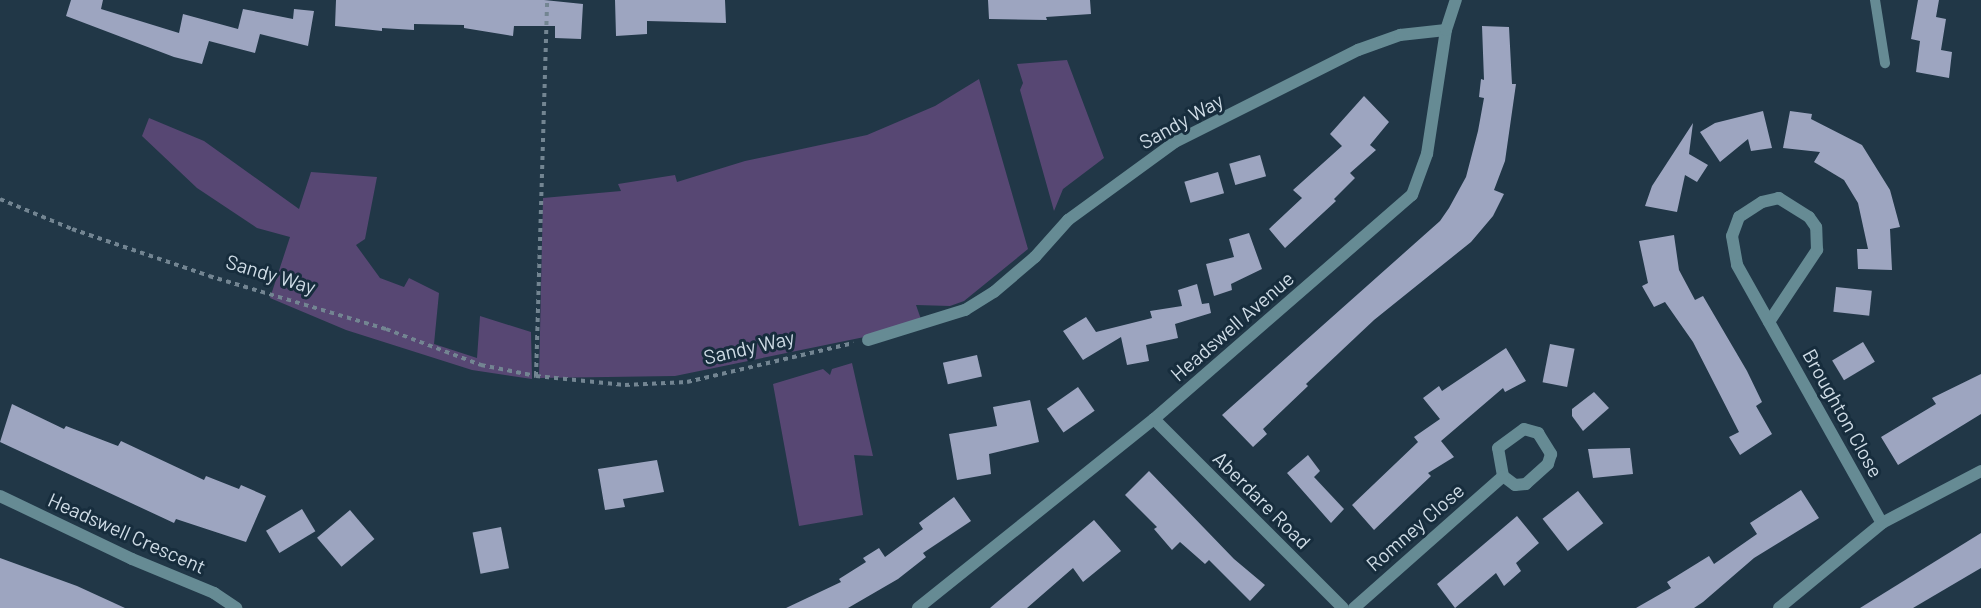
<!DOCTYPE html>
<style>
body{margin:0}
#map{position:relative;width:1981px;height:608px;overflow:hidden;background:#213747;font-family:Barlow,sans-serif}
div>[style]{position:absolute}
.green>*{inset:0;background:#574773}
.building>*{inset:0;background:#9da5c0;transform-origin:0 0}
.path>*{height:4px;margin-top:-2px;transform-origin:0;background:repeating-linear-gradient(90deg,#738592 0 4.5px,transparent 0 9px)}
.lane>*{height:10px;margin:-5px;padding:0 5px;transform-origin:5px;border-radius:5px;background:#668b94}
.street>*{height:12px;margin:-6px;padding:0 6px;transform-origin:6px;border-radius:6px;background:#668b94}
span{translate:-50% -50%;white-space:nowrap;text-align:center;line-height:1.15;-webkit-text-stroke:6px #172d3d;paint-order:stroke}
.street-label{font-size:20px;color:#cfdce6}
</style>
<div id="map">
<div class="green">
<i style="clip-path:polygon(1067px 60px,1104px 158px,1063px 189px,1054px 211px,1020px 90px,1023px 83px,1017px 64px)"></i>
<i style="clip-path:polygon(979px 79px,1028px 249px,964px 301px,950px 306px,916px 305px,923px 325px,675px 376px,539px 378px,543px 198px,621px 191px,618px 184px,675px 175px,677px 182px,745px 161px,867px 135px,935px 106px)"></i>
<i style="clip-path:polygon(149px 118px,204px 141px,299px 209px,311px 172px,377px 177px,365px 239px,356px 245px,380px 278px,404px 287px,409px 278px,439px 293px,434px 344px,477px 358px,480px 316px,531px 332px,532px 379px,472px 370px,346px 330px,270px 298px,290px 237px,257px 228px,197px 188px,142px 136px)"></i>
<i style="clip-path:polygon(852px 363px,873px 456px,854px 455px,863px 515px,799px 526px,773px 384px,823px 369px,830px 375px,832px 369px)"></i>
</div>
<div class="building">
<i style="clip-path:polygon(71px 0,103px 0,101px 9px,179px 33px,183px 14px,238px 29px,243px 9px,293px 19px,294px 9px,314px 11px,308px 46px,260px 34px,255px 53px,209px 41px,202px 64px,174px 57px,66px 16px)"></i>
<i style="clip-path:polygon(336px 0,544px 0,583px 4px,581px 39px,555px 38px,555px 26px,514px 26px,513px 36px,464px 28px,464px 25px,414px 24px,414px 30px,382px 28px,382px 31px,335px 26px)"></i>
<i style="clip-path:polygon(615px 0,725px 0,726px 23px,647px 21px,647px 34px,616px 36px)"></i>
<i style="clip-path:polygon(988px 0,1090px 0,1091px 14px,1046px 17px,1047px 20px,989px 19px)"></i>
<i style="clip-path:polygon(1918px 0,1939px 0,1936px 17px,1946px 19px,1941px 50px,1952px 52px,1949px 78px,1916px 72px,1920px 41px,1911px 39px)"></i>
<i style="clip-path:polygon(1482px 26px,1509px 27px,1512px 84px,1516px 84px,1505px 161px,1494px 190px,1504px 194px,1493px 216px,1471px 242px,1374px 320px,1306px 384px,1308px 386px,1263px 429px,1267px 434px,1253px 447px,1222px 415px,1440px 221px,1449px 208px,1466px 177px,1478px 131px,1484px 98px,1479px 97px,1481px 79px,1484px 80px)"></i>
<i style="clip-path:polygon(1364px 96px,1389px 122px,1370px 145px,1376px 150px,1350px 173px,1355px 178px,1334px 199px,1336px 201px,1285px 248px,1269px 229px,1302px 198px,1293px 190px,1342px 146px,1330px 134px)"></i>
<i style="clip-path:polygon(1763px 111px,1772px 148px,1751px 151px,1748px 139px,1720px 162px,1700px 132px,1715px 123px)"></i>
<i style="clip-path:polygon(1790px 111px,1812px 114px,1811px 119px,1862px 145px,1890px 190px,1900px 227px,1890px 229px,1892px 270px,1858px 269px,1857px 249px,1868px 249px,1858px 203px,1844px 180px,1814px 162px,1820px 152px,1783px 148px)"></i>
<i style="clip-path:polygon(1693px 123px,1689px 154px,1708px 165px,1697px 182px,1685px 175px,1677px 212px,1645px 206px,1652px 186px)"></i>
<i style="left:1260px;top:155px;width:22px;height:32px;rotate:74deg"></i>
<i style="left:1218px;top:172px;width:22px;height:35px;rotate:74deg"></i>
<i style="clip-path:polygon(1249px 233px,1262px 269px,1231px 284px,1232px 290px,1214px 296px,1206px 264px,1234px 257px,1229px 239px)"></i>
<i style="clip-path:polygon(1674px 235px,1679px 270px,1695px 300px,1703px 296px,1747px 371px,1762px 402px,1756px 406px,1772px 434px,1740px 455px,1729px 437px,1739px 432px,1693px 342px,1665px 302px,1654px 307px,1642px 286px,1648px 283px,1639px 241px)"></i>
<i style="clip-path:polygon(1197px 284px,1202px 304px,1209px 303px,1211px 313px,1175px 324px,1178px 338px,1146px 345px,1149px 361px,1127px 365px,1121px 337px,1083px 360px,1063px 331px,1086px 317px,1096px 332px,1152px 318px,1150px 311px,1182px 306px,1178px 290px)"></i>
<i style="left:1836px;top:287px;width:36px;height:25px;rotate:6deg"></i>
<i style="left:1863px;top:342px;width:23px;height:36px;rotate:59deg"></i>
<i style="left:1550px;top:344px;width:25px;height:39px;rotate:11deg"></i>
<i style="clip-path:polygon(1506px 348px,1526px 381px,1505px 392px,1503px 388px,1441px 441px,1454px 457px,1428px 473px,1431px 476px,1374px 530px,1352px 505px,1418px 442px,1414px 437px,1440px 419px,1423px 398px,1439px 386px,1442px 391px)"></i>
<i style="left:977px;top:355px;width:22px;height:35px;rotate:77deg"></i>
<i style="clip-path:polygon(1981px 374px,1981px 414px,1898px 465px,1881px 437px,1936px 404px,1932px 398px)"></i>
<i style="left:1078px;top:387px;width:29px;height:38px;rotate:55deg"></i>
<i style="clip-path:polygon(1594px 392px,1609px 408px,1583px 431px,1572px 416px,1572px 409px)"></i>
<i style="clip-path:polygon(1030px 400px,1039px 442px,989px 454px,991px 474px,957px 480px,949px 434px,997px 426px,993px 407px)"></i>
<i style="clip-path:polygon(12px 404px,64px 429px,66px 426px,118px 446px,121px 441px,204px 480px,206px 476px,239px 489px,241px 485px,266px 496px,246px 542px,176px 519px,174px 523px,0 442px)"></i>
<i style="clip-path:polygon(1630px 448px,1633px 474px,1593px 478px,1588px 449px)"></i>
<i style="clip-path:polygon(1308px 455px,1320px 471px,1314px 477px,1344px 509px,1331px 523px,1287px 473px)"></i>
<i style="clip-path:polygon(657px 460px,664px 492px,623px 499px,625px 507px,605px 510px,598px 469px)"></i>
<i style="clip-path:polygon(1149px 471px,1234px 559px,1265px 585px,1250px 601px,1209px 560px,1205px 564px,1180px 542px,1172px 550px,1154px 529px,1157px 527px,1125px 495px)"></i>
<i style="clip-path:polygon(1801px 490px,1819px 518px,1754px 558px,1703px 602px,1694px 608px,1636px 608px,1671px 588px,1667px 582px,1709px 556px,1714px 564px,1757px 534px,1750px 523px)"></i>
<i style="left:1578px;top:491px;width:41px;height:45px;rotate:52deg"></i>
<i style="clip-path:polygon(954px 497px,971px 521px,923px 553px,926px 557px,898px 579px,848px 608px,786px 608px,841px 582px,839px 579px,866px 562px,863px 558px,879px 548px,885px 557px,923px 529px,919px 523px)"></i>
<i style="left:302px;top:509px;width:26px;height:42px;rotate:59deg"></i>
<i style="left:350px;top:510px;width:38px;height:43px;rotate:50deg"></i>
<i style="clip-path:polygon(1517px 516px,1539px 543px,1516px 563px,1521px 571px,1504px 586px,1496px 573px,1455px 608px,1437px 584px)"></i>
<i style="clip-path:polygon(1094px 520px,1121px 551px,1083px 582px,1073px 568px,1027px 608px,990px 608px)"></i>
<i style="left:501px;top:527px;width:42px;height:29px;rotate:79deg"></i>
<i style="clip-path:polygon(1981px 533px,1981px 568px,1913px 608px,1860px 608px)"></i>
<i style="clip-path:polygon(0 558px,77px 586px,125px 608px,0 608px)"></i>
</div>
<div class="path">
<i style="left:0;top:199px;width:78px;rotate:22.6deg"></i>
<i style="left:72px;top:229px;width:145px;rotate:18.9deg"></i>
<i style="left:209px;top:276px;width:185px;rotate:16.7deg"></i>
<i style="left:386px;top:329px;width:102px;rotate:20.8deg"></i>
<i style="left:481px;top:365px;width:56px;rotate:11.3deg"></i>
<i style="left:536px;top:376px;width:89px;rotate:5.8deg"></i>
<i style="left:625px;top:385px;width:62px;rotate:-2.8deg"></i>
<i style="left:687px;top:382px;width:171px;rotate:-13.2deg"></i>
<i style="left:536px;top:376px;width:376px;rotate:-88.3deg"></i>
</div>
<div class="lane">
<i style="left:1875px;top:0;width:64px;rotate:81deg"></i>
</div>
<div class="street">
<i style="left:1769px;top:322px;width:87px;rotate:-56.3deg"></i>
<i style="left:1817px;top:250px;width:23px;rotate:-92deg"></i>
<i style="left:1816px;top:227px;width:12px;rotate:-125deg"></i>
<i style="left:1809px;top:217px;width:36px;rotate:-148deg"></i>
<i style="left:1779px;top:198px;width:17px;rotate:167deg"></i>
<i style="left:1762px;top:202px;width:27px;rotate:147deg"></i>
<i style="left:1739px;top:217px;width:20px;rotate:110deg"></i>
<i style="left:1732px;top:236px;width:29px;rotate:80deg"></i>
<i style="left:1737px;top:265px;width:296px;rotate:60.7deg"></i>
<i style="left:868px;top:340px;width:102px;rotate:-17.2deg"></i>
<i style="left:965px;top:310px;width:34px;rotate:-32deg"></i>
<i style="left:994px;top:292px;width:54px;rotate:-40.5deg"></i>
<i style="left:1035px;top:257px;width:50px;rotate:-48.3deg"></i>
<i style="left:1068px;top:220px;width:132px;rotate:-36.1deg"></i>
<i style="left:1175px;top:142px;width:205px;rotate:-26.7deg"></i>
<i style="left:1358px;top:50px;width:45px;rotate:-19.7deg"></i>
<i style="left:1400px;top:35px;width:46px;rotate:-6.2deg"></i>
<i style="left:1154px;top:419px;width:267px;rotate:45deg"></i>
<i style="left:1524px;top:429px;width:15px;rotate:16deg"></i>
<i style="left:1538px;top:433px;width:25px;rotate:58deg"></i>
<i style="left:1551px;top:454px;width:10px;rotate:107deg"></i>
<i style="left:1548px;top:464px;width:30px;rotate:138deg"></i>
<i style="left:1526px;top:484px;width:11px;rotate:175deg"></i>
<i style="left:1515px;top:485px;width:15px;rotate:-143deg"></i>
<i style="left:1503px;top:476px;width:28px;rotate:-100deg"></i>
<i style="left:1498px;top:448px;width:32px;rotate:-36deg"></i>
<i style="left:0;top:496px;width:146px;rotate:25.5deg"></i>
<i style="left:132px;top:559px;width:89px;rotate:22.5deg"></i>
<i style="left:214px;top:593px;width:27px;rotate:34deg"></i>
<i style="left:918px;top:608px;width:302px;rotate:-38.7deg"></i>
<i style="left:1154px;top:419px;width:342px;rotate:-41deg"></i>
<i style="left:1412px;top:195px;width:44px;rotate:-69.9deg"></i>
<i style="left:1427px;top:154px;width:125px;rotate:-81.3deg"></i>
<i style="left:1446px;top:30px;width:32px;rotate:-72deg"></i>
<i style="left:1354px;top:608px;width:199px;rotate:-41.5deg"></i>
<i style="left:1779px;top:608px;width:134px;rotate:-39.5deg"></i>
<i style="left:1882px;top:523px;width:112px;rotate:-27.7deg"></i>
</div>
<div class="street-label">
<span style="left:1181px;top:121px;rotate:-29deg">Sandy Way</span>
<span style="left:271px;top:274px;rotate:17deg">Sandy Way</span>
<span style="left:1232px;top:326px;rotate:-41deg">Headswell Avenue</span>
<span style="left:749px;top:347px;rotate:-13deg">Sandy Way</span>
<span style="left:1843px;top:413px;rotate:61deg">Broughton Close</span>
<span style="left:1262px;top:500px;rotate:45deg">Aberdare Road</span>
<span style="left:1415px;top:527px;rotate:-41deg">Romney Close</span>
<span style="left:127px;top:533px;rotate:24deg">Headswell Crescent</span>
</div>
</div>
